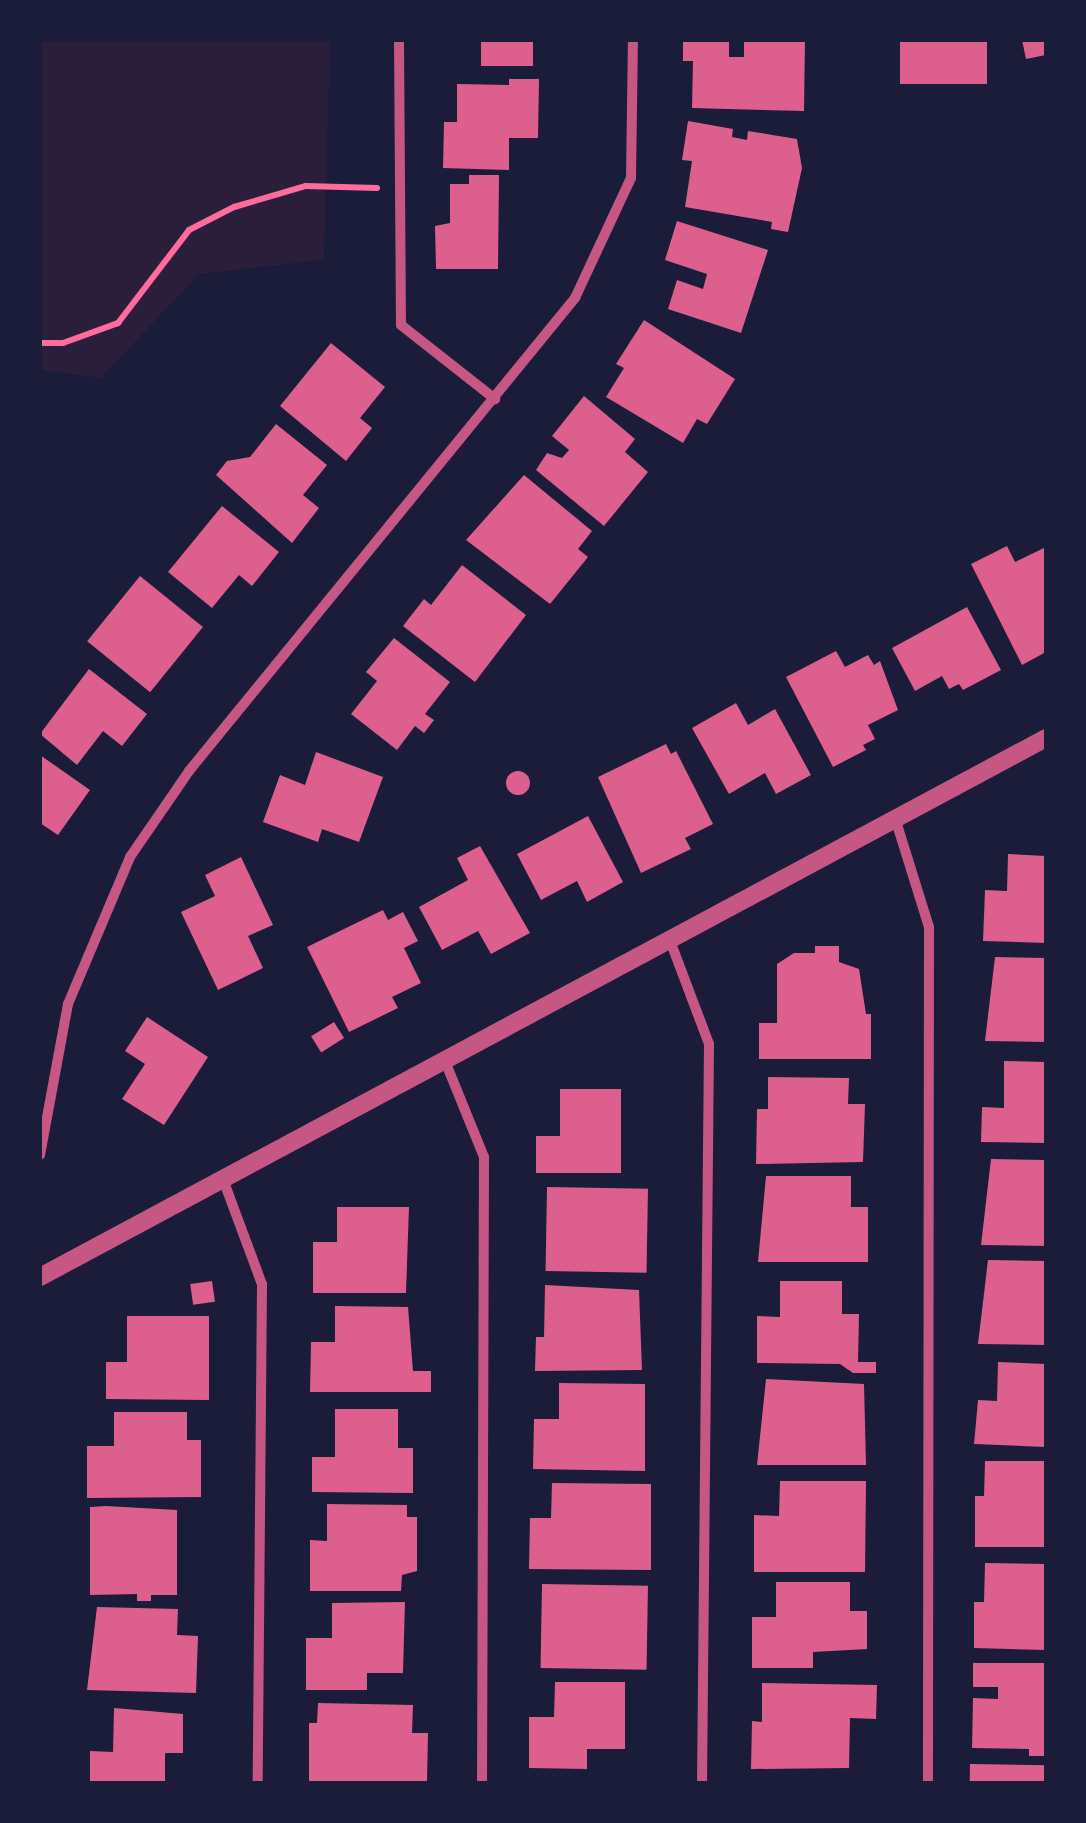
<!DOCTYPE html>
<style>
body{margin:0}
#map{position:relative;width:1086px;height:1823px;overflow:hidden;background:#1b1b3a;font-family:"Noto Sans",sans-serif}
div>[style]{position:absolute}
.green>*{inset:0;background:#2a1e3b}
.building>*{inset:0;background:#dd5f8e;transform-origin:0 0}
.round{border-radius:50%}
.path>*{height:6px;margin:-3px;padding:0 3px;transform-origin:3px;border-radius:3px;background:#ff6b9d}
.minor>*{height:10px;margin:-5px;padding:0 5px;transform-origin:5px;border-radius:5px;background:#c65784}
.tertiary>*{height:18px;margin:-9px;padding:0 9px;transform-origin:9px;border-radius:9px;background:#c65784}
span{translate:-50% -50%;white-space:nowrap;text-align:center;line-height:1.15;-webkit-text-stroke:9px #1b1b3a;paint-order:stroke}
.frame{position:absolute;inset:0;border:42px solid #1b1b3a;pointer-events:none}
</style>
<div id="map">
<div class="green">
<i style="clip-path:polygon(40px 40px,330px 40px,324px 260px,199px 274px,101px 378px,40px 370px)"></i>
</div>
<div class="building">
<i style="left:481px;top:40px;width:52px;height:26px"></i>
<i style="clip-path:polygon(683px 40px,729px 40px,729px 57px,744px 57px,744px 40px,805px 40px,804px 111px,692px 108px,693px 61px,683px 61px)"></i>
<i style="left:900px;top:40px;width:87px;height:44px"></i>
<i style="clip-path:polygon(1022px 40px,1046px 40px,1046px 55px,1026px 59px)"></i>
<i style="clip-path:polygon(509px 79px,539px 79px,538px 138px,509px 138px,509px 170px,443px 168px,444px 122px,457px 122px,457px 84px,509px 85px)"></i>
<i style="clip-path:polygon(688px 121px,733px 129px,732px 137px,747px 140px,748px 131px,797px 139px,802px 168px,788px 232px,771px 229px,772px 222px,685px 207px,692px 161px,682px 160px)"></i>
<i style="clip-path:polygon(469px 175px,499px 175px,498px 269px,436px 269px,435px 226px,450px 223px,450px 184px,469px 184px)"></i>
<i style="clip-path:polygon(677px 221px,768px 250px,741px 333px,668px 309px,677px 280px,703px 289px,707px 274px,665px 260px)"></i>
<i style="clip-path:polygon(644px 320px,735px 379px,707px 424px,697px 419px,683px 443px,606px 397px,624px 368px,616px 364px)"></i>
<i style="clip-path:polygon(331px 343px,385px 387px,360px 418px,372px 428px,346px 461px,280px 406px)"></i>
<i style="clip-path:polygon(584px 396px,635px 439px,625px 452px,648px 472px,604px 526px,536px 470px,547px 453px,562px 458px,569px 450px,552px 436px)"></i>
<i style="clip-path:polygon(276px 424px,327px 465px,303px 495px,319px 508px,292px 543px,216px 475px,227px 461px,250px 457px)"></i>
<i style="clip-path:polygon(524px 475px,592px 531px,578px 549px,588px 557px,550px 604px,466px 540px)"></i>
<i style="clip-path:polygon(222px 506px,279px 552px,252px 586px,239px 575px,212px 608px,168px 572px)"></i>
<i style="clip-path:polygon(1007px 546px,1015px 562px,1046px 547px,1046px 652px,1022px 665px,971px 564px)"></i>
<i style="clip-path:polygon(462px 565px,526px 615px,475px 682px,403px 626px,424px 599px,431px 605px)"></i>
<i style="left:140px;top:576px;width:81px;height:84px;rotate:39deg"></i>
<i style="clip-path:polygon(967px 607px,1001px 670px,963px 690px,959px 684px,949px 689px,942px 676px,915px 691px,892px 648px)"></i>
<i style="clip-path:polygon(394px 638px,450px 682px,425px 714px,434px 720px,424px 733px,415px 726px,397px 750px,351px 714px,377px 681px,366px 672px)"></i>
<i style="clip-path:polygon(836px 651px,845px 667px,868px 655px,874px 665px,880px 661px,898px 710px,868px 725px,875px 739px,863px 745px,866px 750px,833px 767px,786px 677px)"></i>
<i style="clip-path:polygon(89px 669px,147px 714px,122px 746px,103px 731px,77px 765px,40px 734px)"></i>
<i style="clip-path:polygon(736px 703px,748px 725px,775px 709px,811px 775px,776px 794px,765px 773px,729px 794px,692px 728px)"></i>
<i style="clip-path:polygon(666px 744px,671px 754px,676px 751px,713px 824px,685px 838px,691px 849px,641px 873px,598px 777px)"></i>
<i style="clip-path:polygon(316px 752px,383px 777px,359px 842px,322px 829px,318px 842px,263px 822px,280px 775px,305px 785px)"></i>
<i style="clip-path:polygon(40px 755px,90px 790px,58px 835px,40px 823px)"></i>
<i class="round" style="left:506px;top:771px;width:24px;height:24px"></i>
<i style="clip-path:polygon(588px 816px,623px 882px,587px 902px,577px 881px,541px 900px,517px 854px)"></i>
<i style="clip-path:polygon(480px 846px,530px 933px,491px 954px,478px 931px,442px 950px,419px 907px,468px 880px,457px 858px)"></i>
<i style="clip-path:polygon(1008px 854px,1046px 856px,1046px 943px,983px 941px,985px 890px,1007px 891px)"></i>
<i style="clip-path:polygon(241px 857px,273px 925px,248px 936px,263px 968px,218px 990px,181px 912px,215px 896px,205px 875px)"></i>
<i style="clip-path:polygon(383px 910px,388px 920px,403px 912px,418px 941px,404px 948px,421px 983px,392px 997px,398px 1008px,349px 1032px,307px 947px)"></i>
<i style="clip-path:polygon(815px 946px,839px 946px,839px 962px,859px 969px,866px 1014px,871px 1014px,871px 1059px,759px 1059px,759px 1023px,777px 1023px,777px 964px,794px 953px,815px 953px)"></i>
<i style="clip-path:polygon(995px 957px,1046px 958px,1046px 1042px,985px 1041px)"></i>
<i style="clip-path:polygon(147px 1017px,208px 1057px,164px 1125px,122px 1099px,145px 1064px,125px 1051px)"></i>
<i style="left:334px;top:1022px;width:19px;height:27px;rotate:58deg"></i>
<i style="clip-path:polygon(1004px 1061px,1046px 1062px,1046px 1143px,981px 1142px,982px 1107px,1004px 1108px)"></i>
<i style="clip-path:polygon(768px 1077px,849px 1078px,848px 1104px,865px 1104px,863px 1162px,756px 1164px,757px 1109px,768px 1109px)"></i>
<i style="clip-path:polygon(560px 1089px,621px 1089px,621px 1173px,536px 1173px,536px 1136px,560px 1136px)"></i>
<i style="clip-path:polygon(991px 1159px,1046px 1160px,1046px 1246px,981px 1245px)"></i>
<i style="clip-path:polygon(766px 1176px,851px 1176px,851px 1207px,868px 1207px,868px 1262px,758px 1262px)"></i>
<i style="left:547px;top:1187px;width:101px;height:84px;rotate:1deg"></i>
<i style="clip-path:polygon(337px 1207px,409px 1207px,406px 1293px,313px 1293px,313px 1242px,337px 1242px)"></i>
<i style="clip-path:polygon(988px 1260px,1046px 1261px,1046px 1345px,978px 1344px)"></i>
<i style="left:212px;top:1281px;width:21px;height:22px;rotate:82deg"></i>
<i style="clip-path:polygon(780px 1281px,842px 1281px,842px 1314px,859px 1314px,858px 1362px,876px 1362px,876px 1373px,853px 1373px,840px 1364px,757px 1363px,757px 1316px,780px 1317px)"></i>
<i style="clip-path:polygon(545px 1285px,639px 1290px,642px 1370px,535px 1371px,536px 1337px,544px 1337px)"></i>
<i style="clip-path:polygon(335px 1306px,408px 1307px,413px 1371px,431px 1371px,431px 1392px,310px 1392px,311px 1342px,335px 1342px)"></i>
<i style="clip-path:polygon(127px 1316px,209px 1316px,209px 1400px,106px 1399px,106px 1362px,127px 1362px)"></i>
<i style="clip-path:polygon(998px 1362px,1046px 1364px,1046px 1447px,974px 1444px,978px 1400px,997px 1401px)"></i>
<i style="clip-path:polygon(766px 1379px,864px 1384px,866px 1465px,757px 1465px)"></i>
<i style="clip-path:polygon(559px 1383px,645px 1384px,645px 1471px,533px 1469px,534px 1419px,559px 1419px)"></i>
<i style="clip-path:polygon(335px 1409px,398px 1409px,398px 1448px,413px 1448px,413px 1493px,312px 1492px,312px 1457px,335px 1457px)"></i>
<i style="clip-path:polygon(114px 1412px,187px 1412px,187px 1440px,201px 1440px,201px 1497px,87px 1498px,87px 1446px,114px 1446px)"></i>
<i style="clip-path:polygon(985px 1461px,1046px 1461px,1046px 1547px,975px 1547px,975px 1496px,984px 1496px)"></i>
<i style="clip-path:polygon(780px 1481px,866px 1481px,865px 1572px,754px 1572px,754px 1515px,779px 1516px)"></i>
<i style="clip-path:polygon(552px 1483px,651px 1484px,651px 1570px,529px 1569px,530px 1518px,551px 1518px)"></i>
<i style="clip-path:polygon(327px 1504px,407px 1505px,407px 1517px,417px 1517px,417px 1571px,402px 1575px,401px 1591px,310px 1591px,310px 1540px,327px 1541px)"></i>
<i style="clip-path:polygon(106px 1506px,177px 1510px,177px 1595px,151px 1595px,151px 1601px,137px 1601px,137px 1594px,90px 1595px,90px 1507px)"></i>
<i style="clip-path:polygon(985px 1563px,1046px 1564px,1046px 1650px,974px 1648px,974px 1602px,984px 1602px)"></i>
<i style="clip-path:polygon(776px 1582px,850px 1582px,850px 1611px,867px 1611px,867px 1649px,813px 1652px,813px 1668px,752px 1668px,752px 1617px,776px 1617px)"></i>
<i style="left:542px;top:1584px;width:106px;height:84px;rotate:1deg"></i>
<i style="clip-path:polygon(405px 1602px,403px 1673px,367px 1673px,367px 1690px,306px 1690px,306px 1638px,332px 1638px,332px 1603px)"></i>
<i style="clip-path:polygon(97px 1607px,178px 1609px,177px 1635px,198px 1636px,196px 1693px,87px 1690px)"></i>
<i style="clip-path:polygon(973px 1663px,1046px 1663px,1046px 1756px,1029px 1756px,1029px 1749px,972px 1748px,973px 1698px,998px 1699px,998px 1687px,973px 1687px)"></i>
<i style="clip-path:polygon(555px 1682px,625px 1682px,625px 1749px,587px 1749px,587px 1769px,529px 1768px,529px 1717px,554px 1717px)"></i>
<i style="clip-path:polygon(762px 1683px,877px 1685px,876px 1719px,850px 1718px,849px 1768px,751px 1769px,752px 1721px,762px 1722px)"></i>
<i style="clip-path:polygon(318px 1703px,413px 1705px,412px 1733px,428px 1733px,427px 1783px,309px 1783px,309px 1723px,317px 1723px)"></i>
<i style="clip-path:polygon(114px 1708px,183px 1714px,183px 1753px,165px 1753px,165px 1783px,90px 1783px,90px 1751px,113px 1752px)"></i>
<i style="left:970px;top:1764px;width:76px;height:19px;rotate:1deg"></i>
</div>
<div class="path">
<i style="left:40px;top:343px;width:23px"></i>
<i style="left:63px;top:343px;width:59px;rotate:-20deg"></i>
<i style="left:118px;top:323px;width:117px;rotate:-52.6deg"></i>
<i style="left:189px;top:230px;width:51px;rotate:-27.1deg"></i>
<i style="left:234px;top:207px;width:75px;rotate:-16.3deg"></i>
<i style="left:306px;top:186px;width:71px;rotate:1.6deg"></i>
</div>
<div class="minor">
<i style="left:399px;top:40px;width:285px;rotate:89.6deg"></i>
<i style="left:401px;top:325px;width:120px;rotate:38.2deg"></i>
<i style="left:895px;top:818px;width:114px;rotate:72.7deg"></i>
<i style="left:929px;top:927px;width:856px;rotate:90.07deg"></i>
<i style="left:669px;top:938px;width:113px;rotate:69.3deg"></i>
<i style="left:709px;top:1044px;width:739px;rotate:90.54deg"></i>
<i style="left:445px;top:1061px;width:104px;rotate:67.9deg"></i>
<i style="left:484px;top:1157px;width:626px;rotate:90.18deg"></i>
<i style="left:40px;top:1155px;width:154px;rotate:-79.5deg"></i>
<i style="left:68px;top:1004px;width:160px;rotate:-67.1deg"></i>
<i style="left:130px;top:857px;width:104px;rotate:-55.5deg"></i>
<i style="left:189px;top:771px;width:611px;rotate:-50.78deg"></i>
<i style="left:575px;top:298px;width:132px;rotate:-65deg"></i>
<i style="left:631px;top:178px;width:138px;rotate:-89.2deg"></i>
<i style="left:224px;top:1182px;width:109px;rotate:69.6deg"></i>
<i style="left:262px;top:1284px;width:499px;rotate:90.5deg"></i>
</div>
<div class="tertiary">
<i style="left:40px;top:1277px;width:1141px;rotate:-28.18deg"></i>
</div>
<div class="frame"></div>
</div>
